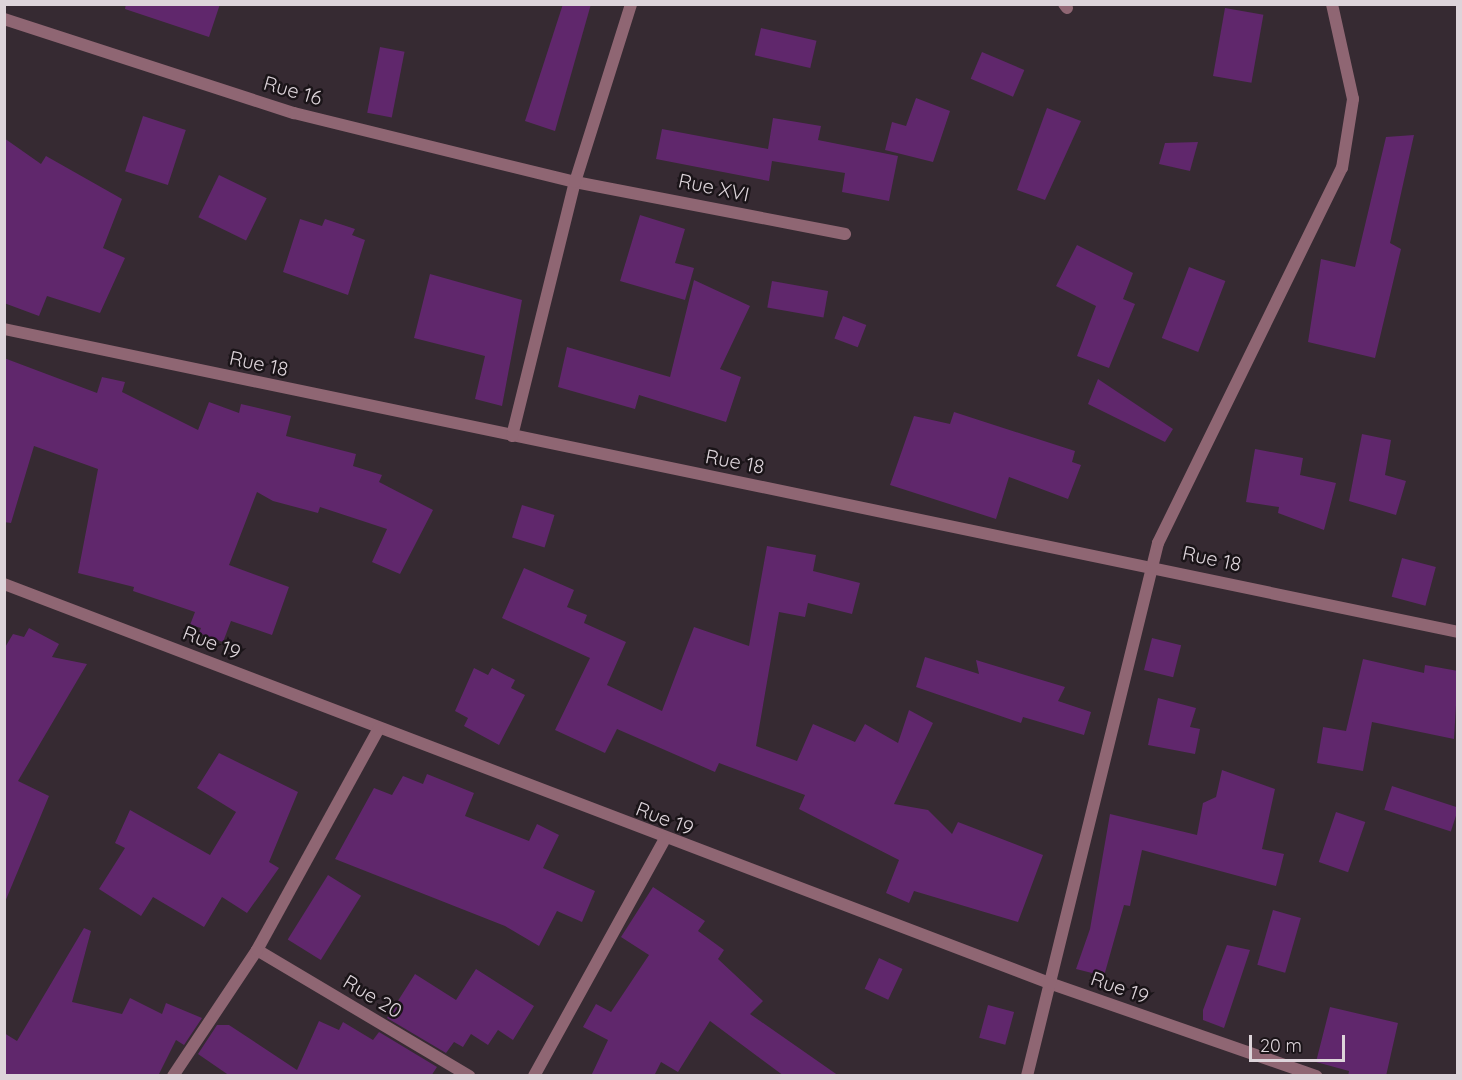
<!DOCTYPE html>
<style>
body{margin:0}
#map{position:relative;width:1462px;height:1080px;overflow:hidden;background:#362a32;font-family:Quicksand,sans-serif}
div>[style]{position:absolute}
.building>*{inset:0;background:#60276c;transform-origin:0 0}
.minor>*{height:12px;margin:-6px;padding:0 6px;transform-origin:6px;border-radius:6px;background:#8f6673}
span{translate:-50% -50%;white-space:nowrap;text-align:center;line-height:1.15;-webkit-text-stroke:5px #1a1418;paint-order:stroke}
.street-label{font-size:20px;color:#ddd4da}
.frame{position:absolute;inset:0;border:6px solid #ddd4da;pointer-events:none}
.scale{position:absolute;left:1249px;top:1035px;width:96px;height:27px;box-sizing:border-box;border:3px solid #ddd4da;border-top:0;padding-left:8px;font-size:18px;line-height:21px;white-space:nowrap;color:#ddd4da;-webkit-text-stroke:4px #1a1418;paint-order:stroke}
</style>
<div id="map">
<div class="building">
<i style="clip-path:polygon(126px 4px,220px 4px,209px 37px,125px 9px)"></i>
<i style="clip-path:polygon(563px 4px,591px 4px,555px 131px,525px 121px)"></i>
<i style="left:1225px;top:8px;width:39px;height:69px;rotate:10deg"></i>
<i style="left:761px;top:28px;width:57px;height:28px;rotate:13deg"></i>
<i style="left:380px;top:47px;width:25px;height:67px;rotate:11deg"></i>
<i style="left:982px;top:52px;width:46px;height:29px;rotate:23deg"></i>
<i style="clip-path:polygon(916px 98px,950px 111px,933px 162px,885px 150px,892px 122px,906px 126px)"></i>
<i style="clip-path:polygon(1047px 108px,1081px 121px,1045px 200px,1017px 190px)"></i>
<i style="left:143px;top:116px;width:45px;height:58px;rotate:18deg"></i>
<i style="clip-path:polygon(773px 118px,821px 126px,818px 140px,898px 156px,889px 201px,842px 192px,845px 173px,772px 161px,769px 181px,656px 159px,662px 129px,768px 149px)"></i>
<i style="clip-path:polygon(1414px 135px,1390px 243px,1401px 249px,1375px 358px,1308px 342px,1321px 259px,1355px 267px,1386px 137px)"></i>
<i style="clip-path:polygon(4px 138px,41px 164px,46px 156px,122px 199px,103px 248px,125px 258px,100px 313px,47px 296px,39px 316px,4px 303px)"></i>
<i style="clip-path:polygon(1198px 142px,1190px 171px,1159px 164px,1165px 143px)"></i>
<i style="left:219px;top:175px;width:53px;height:47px;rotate:26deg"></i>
<i style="clip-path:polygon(640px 215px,685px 229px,675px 263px,694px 268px,685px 300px,620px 281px)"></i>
<i style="clip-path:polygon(300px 219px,322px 226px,325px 219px,355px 229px,352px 235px,365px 240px,348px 295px,283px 272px)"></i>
<i style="clip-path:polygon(1077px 245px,1133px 273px,1123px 299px,1135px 304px,1109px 368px,1077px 356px,1096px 306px,1056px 286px)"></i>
<i style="left:1189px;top:267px;width:39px;height:76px;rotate:21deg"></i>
<i style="clip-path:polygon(430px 274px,522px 300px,502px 406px,475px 399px,485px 356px,414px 338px)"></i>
<i style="clip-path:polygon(694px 280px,750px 306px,720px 369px,741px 377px,726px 422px,639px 395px,635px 409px,558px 387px,567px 347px,670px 377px)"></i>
<i style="left:772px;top:281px;width:57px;height:27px;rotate:10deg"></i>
<i style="left:843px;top:316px;width:25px;height:24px;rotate:21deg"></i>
<i style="clip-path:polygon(4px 358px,97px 393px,102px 377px,125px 382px,122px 392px,198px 430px,209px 402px,239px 413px,241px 404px,291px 416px,286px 436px,356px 454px,353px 466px,382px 475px,379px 482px,433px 510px,400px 574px,372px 562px,387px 529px,320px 507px,318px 513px,273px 501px,257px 492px,229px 565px,289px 587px,272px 635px,231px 621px,223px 642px,199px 633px,201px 628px,190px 625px,195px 612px,133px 591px,134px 587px,78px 573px,98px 469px,34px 446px,11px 523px,4px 522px)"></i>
<i style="clip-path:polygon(1098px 379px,1173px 429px,1165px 442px,1088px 404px)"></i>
<i style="clip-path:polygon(954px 412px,1075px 451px,1072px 462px,1081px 465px,1068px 499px,1009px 477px,996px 519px,890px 485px,914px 416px,950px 424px)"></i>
<i style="clip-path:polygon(1362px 434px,1391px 440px,1385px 475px,1406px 481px,1396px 515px,1349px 501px)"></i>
<i style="clip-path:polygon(1255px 449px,1303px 458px,1300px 475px,1336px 483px,1324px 530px,1278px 513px,1279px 507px,1246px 502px)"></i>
<i style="left:522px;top:505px;width:34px;height:34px;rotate:17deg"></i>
<i style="clip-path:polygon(767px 546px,816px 555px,813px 571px,860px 583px,852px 614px,808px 603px,805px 617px,779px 612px,756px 746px,797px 761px,813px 724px,855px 742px,865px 724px,898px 743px,909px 710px,933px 723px,894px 804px,928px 810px,952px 834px,958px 822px,1043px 855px,1018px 922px,914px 891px,909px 903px,886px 893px,899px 860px,799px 809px,805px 795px,719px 763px,715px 772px,617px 729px,605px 753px,555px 730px,590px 658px,502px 618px,524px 568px,574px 590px,567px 607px,587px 615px,584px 623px,626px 642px,607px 685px,662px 711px,694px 627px,749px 646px)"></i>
<i style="left:1402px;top:558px;width:35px;height:40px;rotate:15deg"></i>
<i style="clip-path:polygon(29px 628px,59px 644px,52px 657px,87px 664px,18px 781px,49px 796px,5px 902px,4px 649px,13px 634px,24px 637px)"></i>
<i style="left:1152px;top:638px;width:30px;height:33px;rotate:14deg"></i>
<i style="clip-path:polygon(925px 657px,979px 674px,976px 660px,1065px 687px,1058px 701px,1091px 712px,1084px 735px,1023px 717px,1021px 723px,916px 687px)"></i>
<i style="clip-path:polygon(1363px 659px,1424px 673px,1425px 665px,1458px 671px,1454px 739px,1372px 722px,1363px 771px,1317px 763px,1323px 727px,1346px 731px)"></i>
<i style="clip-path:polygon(474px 668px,488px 675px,492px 668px,515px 680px,511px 688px,525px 695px,499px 745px,464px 726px,468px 718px,455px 711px)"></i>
<i style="clip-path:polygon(1158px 698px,1196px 708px,1190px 727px,1200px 729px,1195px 754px,1148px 745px)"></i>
<i style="clip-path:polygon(219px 753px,298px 792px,269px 862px,279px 868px,247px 913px,222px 897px,204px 927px,153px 897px,141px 916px,99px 889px,125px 848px,115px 843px,130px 810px,210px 855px,236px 812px,197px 788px)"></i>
<i style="clip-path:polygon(1222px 770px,1275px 789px,1262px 849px,1284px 854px,1276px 886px,1142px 850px,1130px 906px,1124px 905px,1104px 976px,1076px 969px,1090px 929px,1110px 814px,1197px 835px,1203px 803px,1216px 797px)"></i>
<i style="clip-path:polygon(427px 774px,474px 793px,465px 816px,529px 841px,537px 824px,559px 835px,543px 868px,595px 891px,582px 922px,557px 911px,539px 946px,505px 926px,335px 859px,374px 788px,392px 795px,403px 776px,423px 784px)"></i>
<i style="left:1392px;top:786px;width:70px;height:25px;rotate:18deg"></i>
<i style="left:1336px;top:812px;width:31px;height:53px;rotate:19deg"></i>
<i style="left:328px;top:875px;width:39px;height:76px;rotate:32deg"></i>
<i style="clip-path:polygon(653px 887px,705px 921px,698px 931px,724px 950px,718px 959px,763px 1001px,750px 1014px,839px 1076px,784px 1076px,710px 1021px,678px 1072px,661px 1062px,654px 1076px,591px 1076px,608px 1040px,583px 1027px,596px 1004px,611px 1012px,649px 955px,621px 937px)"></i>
<i style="left:1273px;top:910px;width:29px;height:57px;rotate:16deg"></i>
<i style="clip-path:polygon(84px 928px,91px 931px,72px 1002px,122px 1014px,130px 998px,162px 1014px,166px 1003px,202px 1018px,184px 1045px,176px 1040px,158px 1076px,4px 1076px,4px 1033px,17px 1041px)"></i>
<i style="clip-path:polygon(1227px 945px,1250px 950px,1224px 1028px,1203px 1020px,1203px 1010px)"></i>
<i style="left:879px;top:958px;width:26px;height:34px;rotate:25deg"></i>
<i style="clip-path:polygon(476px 969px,534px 1006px,513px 1040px,498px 1030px,488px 1045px,471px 1034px,463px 1047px,454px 1042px,446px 1053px,387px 1018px,415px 974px,456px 1000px)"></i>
<i style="left:988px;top:1005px;width:27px;height:34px;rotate:15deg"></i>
<i style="clip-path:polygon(1330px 1007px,1398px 1023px,1386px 1076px,1348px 1076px,1349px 1071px,1316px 1062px)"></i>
<i style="clip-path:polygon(319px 1021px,339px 1030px,343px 1022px,373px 1040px,379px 1032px,437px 1067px,431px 1076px,230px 1076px,198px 1054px,217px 1025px,229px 1025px,297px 1070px)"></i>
</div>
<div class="minor">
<i style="left:1064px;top:4px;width:5px;rotate:53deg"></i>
<i style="left:4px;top:19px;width:305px;rotate:18deg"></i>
<i style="left:294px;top:113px;width:289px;rotate:13.8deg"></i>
<i style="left:575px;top:182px;width:275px;rotate:10.9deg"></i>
<i style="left:4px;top:329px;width:1485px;rotate:11.77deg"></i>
<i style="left:512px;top:436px;width:262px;rotate:-76.1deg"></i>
<i style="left:575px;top:182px;width:187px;rotate:-72.5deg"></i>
<i style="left:4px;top:584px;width:1122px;rotate:20.89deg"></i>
<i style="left:1052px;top:984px;width:280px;rotate:19.2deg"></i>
<i style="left:257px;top:950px;width:247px;rotate:30.7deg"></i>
<i style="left:173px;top:1076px;width:151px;rotate:-56.3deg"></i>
<i style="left:257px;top:950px;width:253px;rotate:-61.2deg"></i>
<i style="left:534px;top:1076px;width:271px;rotate:-61.1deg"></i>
<i style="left:1027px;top:1076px;width:549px;rotate:-76.19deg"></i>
<i style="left:1158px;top:543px;width:418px;rotate:-63.9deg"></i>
<i style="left:1342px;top:168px;width:70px;rotate:-80.9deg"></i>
<i style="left:1353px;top:99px;width:97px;rotate:-102.5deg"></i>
</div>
<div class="street-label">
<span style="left:293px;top:90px;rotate:16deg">Rue 16</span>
<span style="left:714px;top:187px;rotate:12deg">Rue XVI</span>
<span style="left:259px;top:363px;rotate:12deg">Rue 18</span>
<span style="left:735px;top:461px;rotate:11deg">Rue 18</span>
<span style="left:1212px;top:558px;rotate:12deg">Rue 18</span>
<span style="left:212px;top:642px;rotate:21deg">Rue 19</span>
<span style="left:665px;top:818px;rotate:21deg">Rue 19</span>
<span style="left:1120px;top:987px;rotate:19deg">Rue 19</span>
<span style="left:373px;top:996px;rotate:31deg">Rue 20</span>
</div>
<div class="frame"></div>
<div class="scale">20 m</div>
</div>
